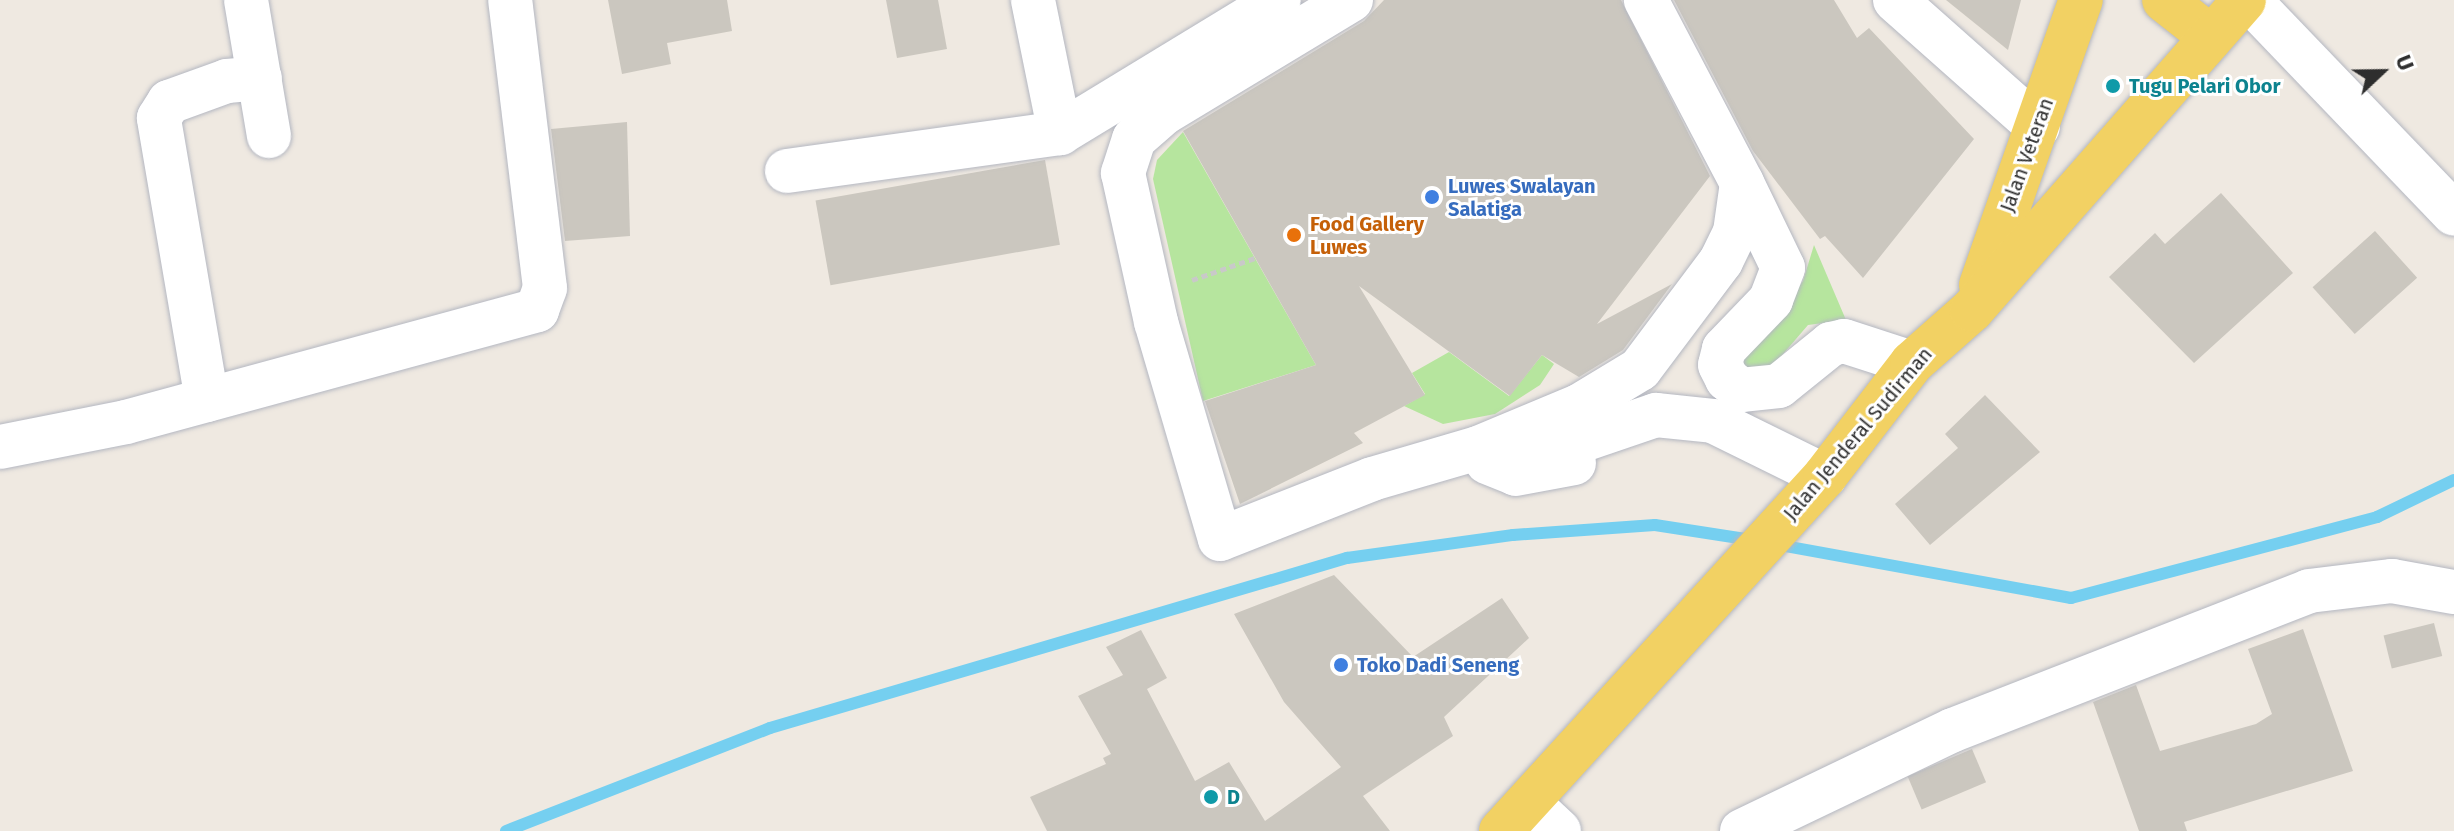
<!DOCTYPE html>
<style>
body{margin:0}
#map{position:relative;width:2454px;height:831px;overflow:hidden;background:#efe9e1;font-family:"Fira Sans",sans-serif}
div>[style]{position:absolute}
.green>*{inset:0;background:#b6e59e}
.stream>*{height:12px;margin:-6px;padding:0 6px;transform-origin:6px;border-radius:6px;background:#75cff0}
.building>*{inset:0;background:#cbc7bf;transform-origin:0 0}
.path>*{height:5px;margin-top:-2.5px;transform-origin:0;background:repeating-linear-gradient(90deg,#c9c9c9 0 6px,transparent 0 10px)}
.roads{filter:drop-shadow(0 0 2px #b4b7c1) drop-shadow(0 0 2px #b4b7c1)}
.minor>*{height:44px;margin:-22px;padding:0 22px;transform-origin:22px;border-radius:22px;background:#fff}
.major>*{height:44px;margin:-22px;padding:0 22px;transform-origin:22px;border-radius:22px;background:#f2d163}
.dots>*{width:22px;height:22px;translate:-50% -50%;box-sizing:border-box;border:4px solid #fff;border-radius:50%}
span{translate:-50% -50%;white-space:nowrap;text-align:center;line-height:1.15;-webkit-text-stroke:6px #fff;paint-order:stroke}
.culture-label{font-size:20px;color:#0d838f;font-weight:700}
.left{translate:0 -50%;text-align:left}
.street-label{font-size:20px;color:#2e2e2e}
.shop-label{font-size:20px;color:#366cbe;font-weight:700}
.food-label{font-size:20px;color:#c56008;font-weight:700}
.north{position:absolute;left:2342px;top:32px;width:80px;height:80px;-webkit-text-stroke:6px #fff;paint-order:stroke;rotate:68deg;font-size:22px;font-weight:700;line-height:32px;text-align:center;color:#2e2e2e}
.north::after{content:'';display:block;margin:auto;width:28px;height:36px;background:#2e2e2e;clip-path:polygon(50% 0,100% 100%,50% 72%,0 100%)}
</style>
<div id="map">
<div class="green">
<i style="clip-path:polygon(1183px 132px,1316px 365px,1203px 401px,1153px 179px,1157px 160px)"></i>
<i style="clip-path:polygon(1814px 245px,1846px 320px,1808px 325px,1765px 375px,1743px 374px,1738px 355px,1764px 335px,1803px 281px)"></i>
<i style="clip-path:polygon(1449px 352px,1509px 396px,1542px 355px,1554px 364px,1540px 385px,1495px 414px,1443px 424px,1404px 406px,1425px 394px,1412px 373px)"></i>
</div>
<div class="stream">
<i style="left:1774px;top:544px;width:302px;rotate:10.3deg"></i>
<i style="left:2071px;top:598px;width:317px;rotate:-14.8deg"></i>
<i style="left:2377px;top:517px;width:85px;rotate:-25.7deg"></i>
<i style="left:506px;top:831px;width:283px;rotate:-21.3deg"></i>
<i style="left:770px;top:728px;width:602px;rotate:-16.42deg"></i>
<i style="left:1347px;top:558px;width:168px;rotate:-7.9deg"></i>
<i style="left:1513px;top:535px;width:142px;rotate:-4deg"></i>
<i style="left:1655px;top:525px;width:98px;rotate:8.8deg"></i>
</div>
<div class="building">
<i style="clip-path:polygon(608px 0,727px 0,732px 31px,667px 43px,671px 64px,622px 74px)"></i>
<i style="clip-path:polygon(886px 0,938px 0,947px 49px,897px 58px)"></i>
<i style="clip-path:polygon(1384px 0,1621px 0,1710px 176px,1597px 324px,1672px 284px,1623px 350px,1579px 377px,1542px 355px,1510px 396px,1359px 286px,1425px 395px,1354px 433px,1363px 443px,1240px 504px,1205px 401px,1316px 365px,1183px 131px,1364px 21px)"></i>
<i style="clip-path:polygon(1674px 0,1834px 0,1857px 38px,1869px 28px,1974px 139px,1863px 278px,1825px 236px,1820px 239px,1753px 151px)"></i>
<i style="clip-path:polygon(1946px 0,2021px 0,2008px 50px)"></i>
<i style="clip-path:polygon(627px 122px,630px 236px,565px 241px,551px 129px)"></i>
<i style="left:1045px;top:160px;width:86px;height:233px;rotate:80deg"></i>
<i style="clip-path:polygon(2221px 193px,2293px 273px,2194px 363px,2109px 277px,2155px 233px,2165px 244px)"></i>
<i style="left:2375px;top:231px;width:63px;height:84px;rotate:48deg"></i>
<i style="clip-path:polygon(1985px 395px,2040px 452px,1930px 545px,1895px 504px,1958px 448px,1945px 434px)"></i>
<i style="clip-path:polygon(1334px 575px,1413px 657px,1502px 598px,1529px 638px,1444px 717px,1453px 736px,1363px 796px,1390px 831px,1047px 831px,1030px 797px,1106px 764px,1103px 758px,1111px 754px,1078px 696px,1123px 675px,1106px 647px,1141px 630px,1167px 678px,1147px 689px,1195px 781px,1229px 762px,1265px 821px,1341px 767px,1284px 702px,1234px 614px)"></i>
<i style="left:2434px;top:623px;width:34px;height:52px;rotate:76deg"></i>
<i style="clip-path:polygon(2303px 629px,2353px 771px,2184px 822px,2187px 831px,2139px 831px,2093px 702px,2136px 685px,2160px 751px,2256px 724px,2272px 714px,2248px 649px)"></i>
<i style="left:1972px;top:749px;width:36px;height:70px;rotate:67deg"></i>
</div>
<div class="path">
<i style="left:1192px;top:280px;width:67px;rotate:-19.2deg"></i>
</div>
<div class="roads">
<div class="minor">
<i style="left:246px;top:0;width:138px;rotate:80.4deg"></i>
<i style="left:1351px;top:0;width:217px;rotate:148.9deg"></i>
<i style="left:1165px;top:112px;width:41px;rotate:138.9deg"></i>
<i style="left:1134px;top:139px;width:36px;rotate:108deg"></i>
<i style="left:1123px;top:173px;width:153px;rotate:77.5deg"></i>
<i style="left:1156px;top:322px;width:226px;rotate:73.6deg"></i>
<i style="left:1220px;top:539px;width:163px;rotate:-21.5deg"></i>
<i style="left:1372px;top:479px;width:110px;rotate:-16.3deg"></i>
<i style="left:1478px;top:448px;width:109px;rotate:-22.6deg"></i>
<i style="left:1579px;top:406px;width:71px;rotate:-31.2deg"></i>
<i style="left:1640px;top:369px;width:135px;rotate:-53.1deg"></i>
<i style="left:1721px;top:261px;width:32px;rotate:-64deg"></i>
<i style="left:1735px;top:232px;width:49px;rotate:-81.9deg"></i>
<i style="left:1742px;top:183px;width:207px;rotate:-117.7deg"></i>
<i style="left:1895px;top:0;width:191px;rotate:41.6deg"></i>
<i style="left:2249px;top:0;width:296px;rotate:46.2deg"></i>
<i style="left:1060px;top:133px;width:256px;rotate:-31.3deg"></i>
<i style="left:787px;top:171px;width:276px;rotate:-7.9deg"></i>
<i style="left:1060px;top:133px;width:136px;rotate:-101.5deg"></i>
<i style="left:1742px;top:183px;width:94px;rotate:64.2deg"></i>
<i style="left:1783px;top:268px;width:34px;rotate:111deg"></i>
<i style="left:1771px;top:300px;width:68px;rotate:133.8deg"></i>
<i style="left:1724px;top:349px;width:16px;rotate:104deg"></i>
<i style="left:1720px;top:365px;width:16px;rotate:63deg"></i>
<i style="left:1727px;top:379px;width:18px;rotate:38deg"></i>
<i style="left:1741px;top:390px;width:38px;rotate:-6deg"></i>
<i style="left:1779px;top:386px;width:67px;rotate:-38.9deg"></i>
<i style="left:1831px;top:344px;width:13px;rotate:-13deg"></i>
<i style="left:1844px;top:341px;width:71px;rotate:17.9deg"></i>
<i style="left:207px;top:400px;width:286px;rotate:-99.7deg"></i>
<i style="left:159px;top:118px;width:19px;rotate:-58deg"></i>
<i style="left:169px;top:102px;width:62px;rotate:-19.9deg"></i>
<i style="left:227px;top:81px;width:33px;rotate:-5deg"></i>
<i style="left:0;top:447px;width:128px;rotate:-11.2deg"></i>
<i style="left:126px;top:422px;width:426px;rotate:-15.2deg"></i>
<i style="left:537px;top:310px;width:23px;rotate:-70deg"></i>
<i style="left:545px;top:288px;width:290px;rotate:-96.9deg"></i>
<i style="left:1539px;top:455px;width:124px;rotate:-18.9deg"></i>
<i style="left:1656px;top:415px;width:57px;rotate:6deg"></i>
<i style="left:1713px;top:421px;width:125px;rotate:26.2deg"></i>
<i style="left:1487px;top:462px;width:31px;rotate:22deg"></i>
<i style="left:1516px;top:474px;width:59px;rotate:-10.7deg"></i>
<i style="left:1529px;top:803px;width:41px;rotate:43deg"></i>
<i style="left:1742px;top:831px;width:234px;rotate:-25.6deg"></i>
<i style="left:1953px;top:730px;width:382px;rotate:-21.3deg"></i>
<i style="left:2309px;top:591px;width:84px;rotate:-6.9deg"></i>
<i style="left:2392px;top:581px;width:63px;rotate:10.1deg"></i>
</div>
<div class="major">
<i style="left:2164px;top:0;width:60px;rotate:38.2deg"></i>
<i style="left:1981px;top:285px;width:302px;rotate:-70.7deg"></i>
<i style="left:1501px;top:831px;width:481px;rotate:-47.6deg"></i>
<i style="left:1825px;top:476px;width:143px;rotate:-52.4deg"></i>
<i style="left:1912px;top:363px;width:80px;rotate:-41.5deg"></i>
<i style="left:1972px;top:310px;width:412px;rotate:-48.7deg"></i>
</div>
</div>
<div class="dots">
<i style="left:2113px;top:86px;background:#0f9aa8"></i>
<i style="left:1432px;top:197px;background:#3f7fe0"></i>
<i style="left:1294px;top:235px;background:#e8710a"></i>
<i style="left:1341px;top:665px;background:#3f7fe0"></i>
<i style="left:1211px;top:797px;background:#0f9aa8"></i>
</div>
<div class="culture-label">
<span class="left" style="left:2129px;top:86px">Tugu Pelari Obor</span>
<span class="left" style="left:1227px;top:797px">D</span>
</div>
<div class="street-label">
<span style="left:2027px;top:155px;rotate:-70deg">Jalan Veteran</span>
<span style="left:1858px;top:434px;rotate:-50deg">Jalan Jenderal Sudirman</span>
</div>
<div class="shop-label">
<span class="left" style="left:1448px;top:198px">Luwes Swalayan<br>Salatiga</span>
<span class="left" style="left:1357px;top:665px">Toko Dadi Seneng</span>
</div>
<div class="food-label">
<span class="left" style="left:1310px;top:236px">Food Gallery<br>Luwes</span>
</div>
<div class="north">U</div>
</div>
